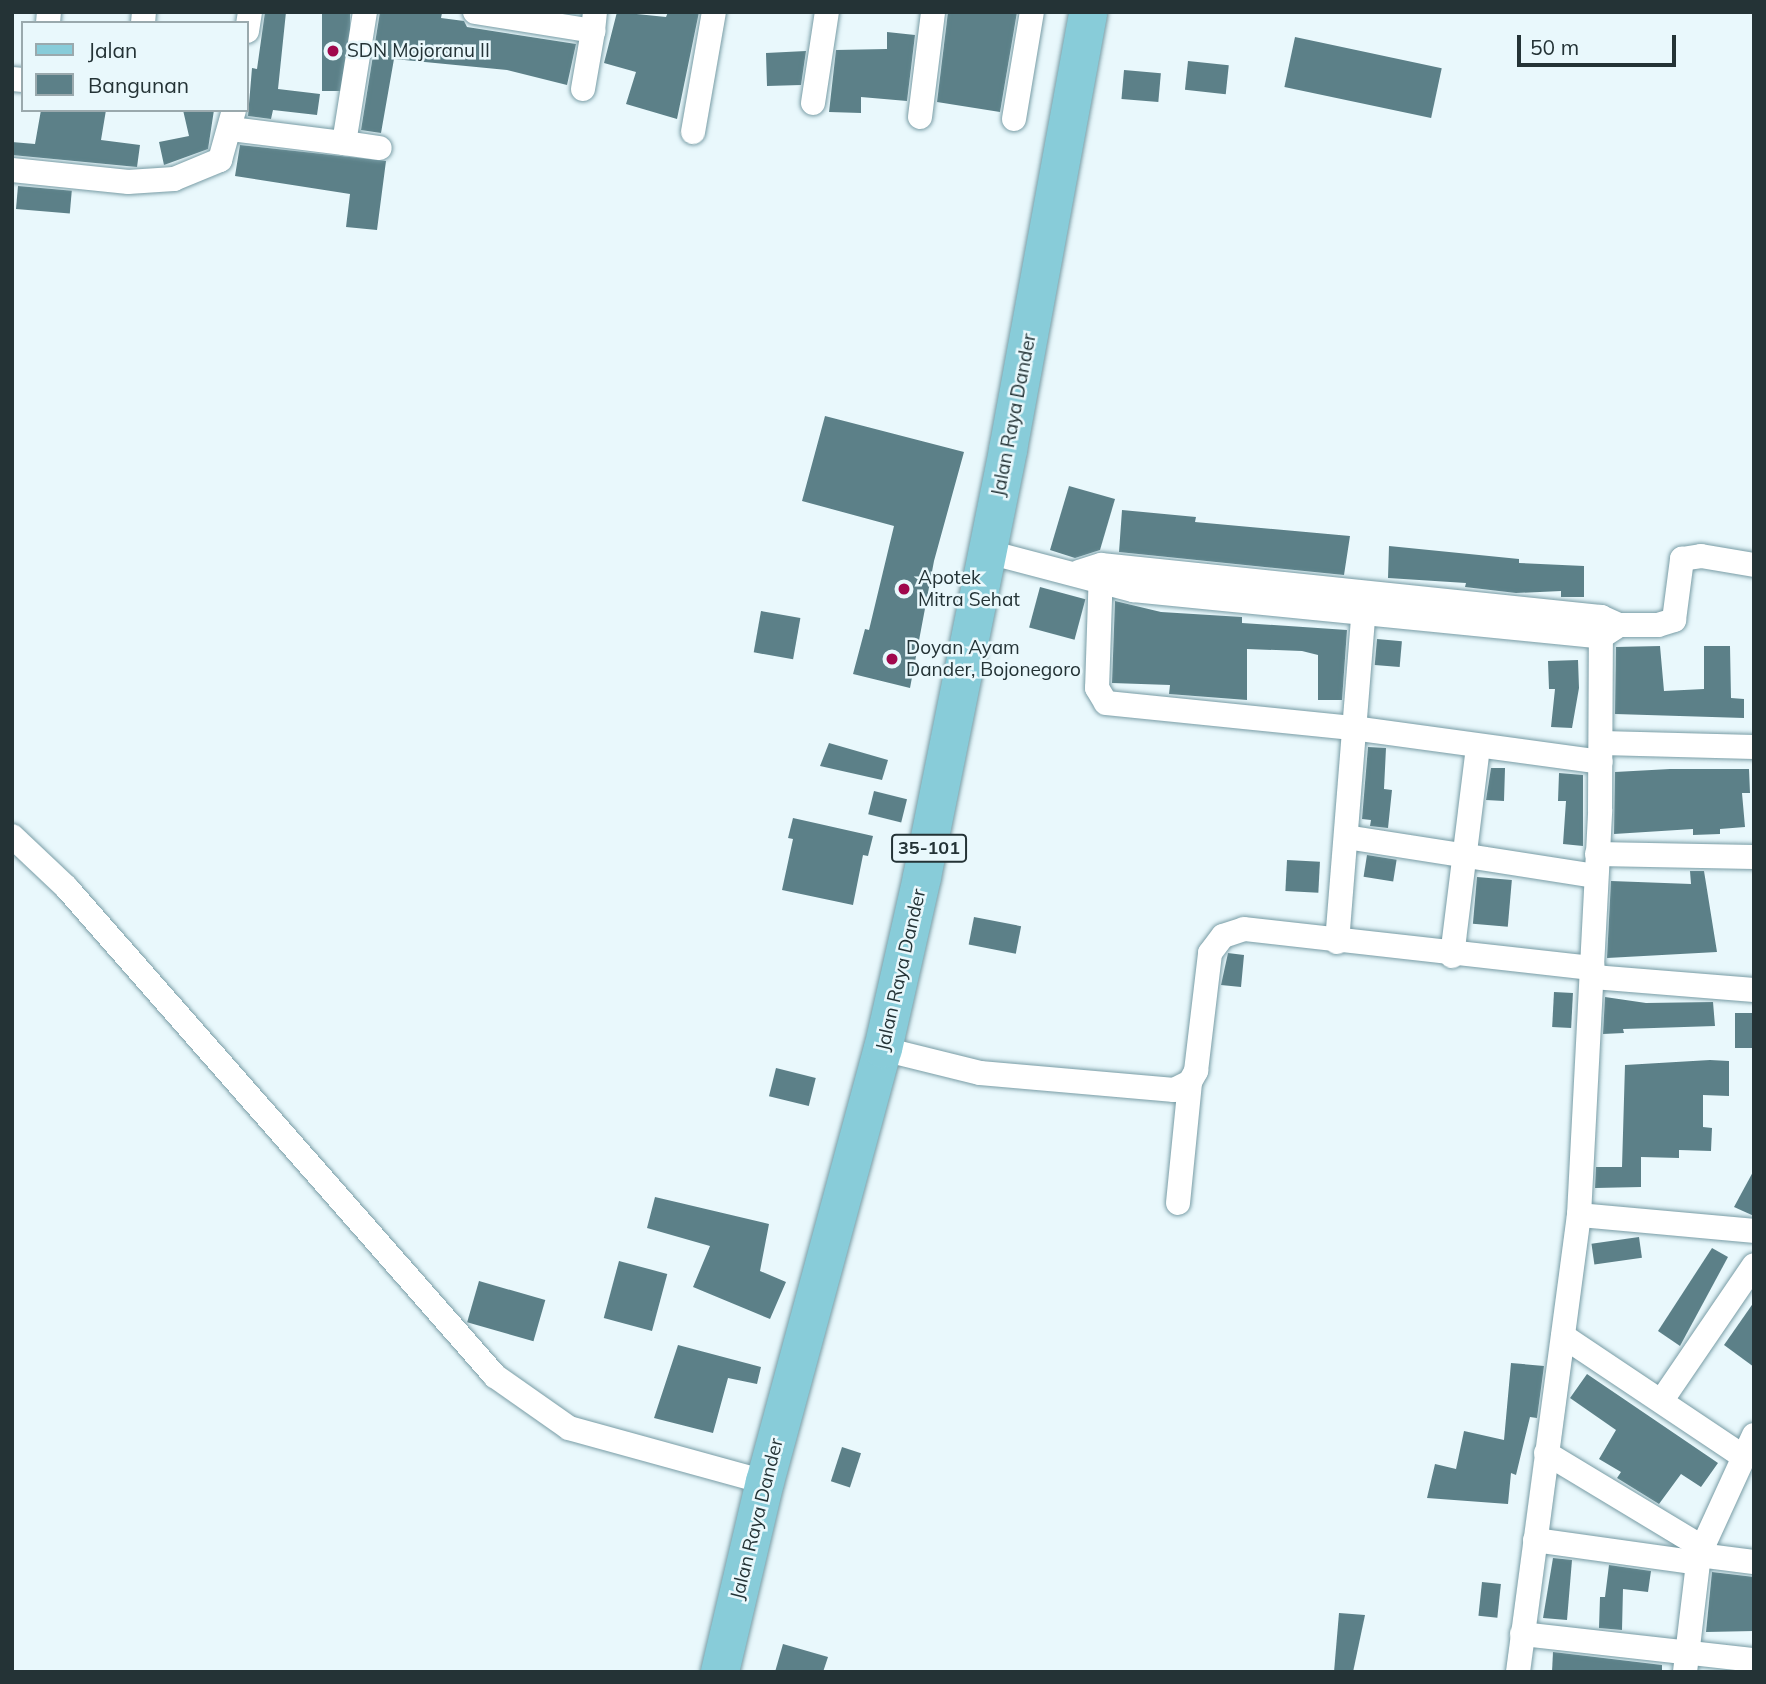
<!DOCTYPE html>
<style>
body{margin:0}
#map{position:relative;width:1766px;height:1684px;overflow:hidden;background:#e9f8fc;font-family:Mulish,sans-serif}
div>[style]{position:absolute}
.building>*{inset:0;background:#5c8088;transform-origin:0 0}
.roads{filter:drop-shadow(0 0 2px #789ca5) drop-shadow(0 0 2px #789ca5)}
.street>*{height:24px;margin:-12px;padding:0 12px;transform-origin:12px;border-radius:12px;background:#fff}
.primary>*{height:38px;margin:-19px;padding:0 19px;transform-origin:19px;border-radius:19px;background:#88ccd9}
.dots>*{width:19px;height:19px;translate:-50% -50%;box-sizing:border-box;border:4px solid #e9f8fc;border-radius:50%}
span{translate:-50% -50%;white-space:nowrap;text-align:center;line-height:1.15;-webkit-text-stroke:5px #e9f8fc;paint-order:stroke}
.shield-label span{padding:2px 5px;background:#e9f8fc;border:2px solid;border-radius:5px;-webkit-text-stroke-width:0}
.shield-label{font-size:18px;color:#243336;font-weight:700}
.poi-label{font-size:19px;color:#243336}
.left{translate:0 -50%;text-align:left}
.street-label{font-size:19px;color:#243336}
.frame{position:absolute;inset:0;border:14px solid #243336;pointer-events:none}
.legend{position:absolute;left:21px;top:21px;width:228px;height:91px;box-sizing:border-box;background:#e9f8fc;border:2px solid #9aa9ad;margin:0;padding:9px 12px;list-style:none;font-size:21px;color:#243336}
.legend li{display:flex;align-items:center;gap:14px;height:35px}
.legend b{width:35px;border:2px solid #9aa9ad}
.scale{position:absolute;left:1517px;top:35px;width:159px;height:32px;box-sizing:border-box;border:4px solid #243336;border-top:0;padding-left:9px;font-size:21px;line-height:24px;white-space:nowrap;color:#243336;-webkit-text-stroke:5px #e9f8fc;paint-order:stroke}
</style>
<div id="map">
<div class="building">
<i style="clip-path:polygon(265px 12px,286px 12px,278px 89px,320px 94px,317px 115px,273px 110px,271px 119px,248px 116px,252px 68px,257px 69px)"></i>
<i style="left:322px;top:12px;width:28px;height:79px"></i>
<i style="clip-path:polygon(380px 12px,442px 13px,441px 18px,464px 21px,467px 27px,576px 44px,567px 85px,507px 70px,394px 59px,381px 133px,361px 130px)"></i>
<i style="clip-path:polygon(617px 12px,666px 17px,668px 12px,699px 12px,677px 119px,626px 104px,636px 72px,604px 63px)"></i>
<i style="clip-path:polygon(948px 12px,1017px 12px,1000px 112px,937px 102px)"></i>
<i style="clip-path:polygon(887px 32px,915px 35px,907px 101px,861px 97px,861px 113px,829px 112px,836px 50px,887px 49px)"></i>
<i style="left:1295px;top:37px;width:150px;height:51px;rotate:12deg"></i>
<i style="clip-path:polygon(806px 51px,801px 85px,767px 86px,766px 53px)"></i>
<i style="left:1188px;top:61px;width:41px;height:29px;rotate:6deg"></i>
<i style="left:1124px;top:70px;width:37px;height:29px;rotate:5deg"></i>
<i style="clip-path:polygon(41px 110px,106px 110px,101px 140px,140px 145px,137px 167px,12px 155px,12px 142px,35px 144px)"></i>
<i style="clip-path:polygon(183px 110px,214px 110px,208px 149px,164px 165px,159px 142px,189px 136px)"></i>
<i style="clip-path:polygon(240px 145px,386px 161px,377px 230px,346px 227px,350px 194px,235px 176px)"></i>
<i style="left:18px;top:186px;width:54px;height:23px;rotate:5deg"></i>
<i style="clip-path:polygon(825px 416px,964px 452px,934px 561px,910px 688px,853px 674px,865px 629px,869px 630px,894px 526px,802px 501px)"></i>
<i style="clip-path:polygon(1069px 486px,1115px 499px,1100px 550px,1075px 558px,1050px 550px)"></i>
<i style="clip-path:polygon(1122px 510px,1196px 517px,1195px 522px,1350px 536px,1344px 575px,1119px 552px)"></i>
<i style="clip-path:polygon(1389px 546px,1519px 559px,1519px 563px,1584px 566px,1584px 597px,1561px 597px,1561px 591px,1516px 593px,1465px 587px,1466px 583px,1388px 578px)"></i>
<i style="left:1040px;top:587px;width:47px;height:42px;rotate:15deg"></i>
<i style="clip-path:polygon(1115px 601px,1161px 612px,1242px 617px,1242px 623px,1347px 630px,1342px 700px,1318px 700px,1318px 655px,1302px 651px,1247px 649px,1247px 700px,1169px 694px,1170px 685px,1112px 683px)"></i>
<i style="left:761px;top:611px;width:40px;height:42px;rotate:10deg"></i>
<i style="left:1377px;top:639px;width:25px;height:26px;rotate:5deg"></i>
<i style="clip-path:polygon(1660px 646px,1664px 691px,1704px 689px,1704px 646px,1730px 646px,1731px 698px,1744px 699px,1744px 718px,1615px 714px,1616px 647px)"></i>
<i style="clip-path:polygon(1578px 660px,1579px 688px,1572px 728px,1551px 727px,1555px 689px,1549px 689px,1548px 661px)"></i>
<i style="clip-path:polygon(829px 743px,888px 760px,882px 780px,820px 766px)"></i>
<i style="clip-path:polygon(1368px 747px,1386px 748px,1384px 789px,1392px 790px,1388px 828px,1370px 826px,1371px 820px,1362px 819px)"></i>
<i style="clip-path:polygon(1491px 768px,1505px 768px,1504px 801px,1486px 800px)"></i>
<i style="clip-path:polygon(1670px 769px,1749px 769px,1750px 793px,1742px 793px,1745px 827px,1720px 829px,1720px 834px,1693px 835px,1693px 829px,1614px 834px,1615px 772px)"></i>
<i style="clip-path:polygon(1559px 773px,1583px 775px,1583px 846px,1563px 844px,1566px 801px,1558px 801px)"></i>
<i style="left:874px;top:791px;width:34px;height:24px;rotate:14deg"></i>
<i style="clip-path:polygon(793px 818px,873px 836px,868px 856px,863px 855px,853px 905px,782px 890px,793px 839px,788px 838px)"></i>
<i style="left:1367px;top:855px;width:30px;height:22px;rotate:9deg"></i>
<i style="left:1287px;top:860px;width:33px;height:31px;rotate:3deg"></i>
<i style="clip-path:polygon(1690px 871px,1704px 871px,1717px 952px,1607px 958px,1611px 881px,1691px 884px)"></i>
<i style="left:1477px;top:877px;width:35px;height:47px;rotate:5deg"></i>
<i style="left:974px;top:917px;width:48px;height:28px;rotate:11deg"></i>
<i style="clip-path:polygon(1228px 953px,1244px 955px,1241px 987px,1221px 985px)"></i>
<i style="left:1554px;top:992px;width:19px;height:35px;rotate:3deg"></i>
<i style="clip-path:polygon(1605px 997px,1646px 1003px,1713px 1002px,1715px 1026px,1623px 1029px,1624px 1033px,1603px 1034px)"></i>
<i style="left:1735px;top:1013px;width:19px;height:35px"></i>
<i style="clip-path:polygon(1710px 1060px,1729px 1061px,1729px 1096px,1703px 1095px,1703px 1127px,1712px 1128px,1711px 1151px,1679px 1150px,1679px 1158px,1641px 1157px,1641px 1187px,1595px 1188px,1596px 1167px,1622px 1167px,1625px 1065px)"></i>
<i style="left:776px;top:1068px;width:41px;height:29px;rotate:14deg"></i>
<i style="clip-path:polygon(1754px 1170px,1754px 1216px,1734px 1207px)"></i>
<i style="clip-path:polygon(655px 1197px,769px 1224px,760px 1271px,786px 1282px,770px 1319px,693px 1287px,710px 1246px,647px 1228px)"></i>
<i style="left:1639px;top:1237px;width:21px;height:48px;rotate:82deg"></i>
<i style="clip-path:polygon(1712px 1248px,1728px 1257px,1680px 1346px,1658px 1331px)"></i>
<i style="left:619px;top:1261px;width:50px;height:59px;rotate:15deg"></i>
<i style="left:479px;top:1281px;width:69px;height:43px;rotate:16deg"></i>
<i style="clip-path:polygon(1754px 1302px,1754px 1367px,1724px 1345px)"></i>
<i style="clip-path:polygon(678px 1345px,761px 1367px,757px 1384px,728px 1378px,713px 1433px,654px 1418px)"></i>
<i style="clip-path:polygon(1511px 1363px,1544px 1366px,1537px 1418px,1530px 1417px,1516px 1475px,1511px 1473px,1508px 1504px,1427px 1498px,1435px 1464px,1456px 1469px,1464px 1431px,1504px 1440px)"></i>
<i style="clip-path:polygon(1587px 1374px,1718px 1463px,1701px 1487px,1681px 1474px,1659px 1504px,1617px 1478px,1621px 1472px,1599px 1459px,1616px 1430px,1570px 1398px)"></i>
<i style="left:842px;top:1447px;width:20px;height:36px;rotate:18deg"></i>
<i style="clip-path:polygon(1553px 1558px,1572px 1560px,1567px 1620px,1543px 1618px)"></i>
<i style="clip-path:polygon(1609px 1565px,1651px 1571px,1648px 1592px,1623px 1589px,1622px 1630px,1599px 1628px,1600px 1597px,1605px 1597px)"></i>
<i style="clip-path:polygon(1712px 1572px,1754px 1577px,1754px 1631px,1706px 1632px)"></i>
<i style="left:1482px;top:1582px;width:19px;height:34px;rotate:6deg"></i>
<i style="clip-path:polygon(1339px 1613px,1365px 1615px,1353px 1672px,1334px 1672px)"></i>
<i style="clip-path:polygon(783px 1644px,828px 1657px,823px 1672px,775px 1672px)"></i>
<i style="clip-path:polygon(1553px 1652px,1662px 1665px,1662px 1672px,1552px 1672px)"></i>
</div>
<div class="roads">
<div class="street">
<i style="left:475px;top:12px;width:120px;rotate:9.1deg"></i>
<i style="left:593px;top:31px;width:19px;rotate:-84deg"></i>
<i style="left:48px;top:23px;width:11px;rotate:-85deg"></i>
<i style="left:143px;top:23px;width:11px;rotate:-85deg"></i>
<i style="left:247px;top:31px;width:19px;rotate:-81deg"></i>
<i style="left:12px;top:79px;width:11px;rotate:5deg"></i>
<i style="left:583px;top:89px;width:59px;rotate:-80.2deg"></i>
<i style="left:813px;top:103px;width:92px;rotate:-81.3deg"></i>
<i style="left:920px;top:117px;width:106px;rotate:-82.9deg"></i>
<i style="left:1014px;top:119px;width:109px;rotate:-80.5deg"></i>
<i style="left:231px;top:129px;width:114px;rotate:7.1deg"></i>
<i style="left:344px;top:143px;width:133px;rotate:-80.9deg"></i>
<i style="left:693px;top:132px;width:122px;rotate:-80.1deg"></i>
<i style="left:344px;top:143px;width:36px;rotate:8deg"></i>
<i style="left:12px;top:170px;width:117px;rotate:5.9deg"></i>
<i style="left:128px;top:182px;width:46px;rotate:-3.7deg"></i>
<i style="left:174px;top:179px;width:50px;rotate:-22.4deg"></i>
<i style="left:220px;top:160px;width:52px;rotate:-74.4deg"></i>
<i style="left:988px;top:552px;width:150px;rotate:14.7deg"></i>
<i style="left:1133px;top:590px;width:470px;rotate:5.7deg"></i>
<i style="left:1601px;top:637px;width:17px;rotate:-33deg"></i>
<i style="left:1101px;top:569px;width:119px;rotate:91.9deg"></i>
<i style="left:1097px;top:688px;width:17px;rotate:59deg"></i>
<i style="left:1106px;top:703px;width:248px;rotate:5.8deg"></i>
<i style="left:1353px;top:728px;width:250px;rotate:7.8deg"></i>
<i style="left:1079px;top:572px;width:23px;rotate:-18deg"></i>
<i style="left:1101px;top:565px;width:503px;rotate:5.94deg"></i>
<i style="left:1601px;top:617px;width:20px;rotate:24deg"></i>
<i style="left:1619px;top:625px;width:39px"></i>
<i style="left:1658px;top:625px;width:17px;rotate:-17deg"></i>
<i style="left:1674px;top:620px;width:62px;rotate:-82.5deg"></i>
<i style="left:1682px;top:559px;width:19px;rotate:-9deg"></i>
<i style="left:1701px;top:556px;width:54px;rotate:9.6deg"></i>
<i style="left:1602px;top:743px;width:152px;rotate:1.5deg"></i>
<i style="left:12px;top:836px;width:74px;rotate:43.4deg"></i>
<i style="left:66px;top:887px;width:651px;rotate:48.74deg"></i>
<i style="left:495px;top:1376px;width:90px;rotate:35.1deg"></i>
<i style="left:569px;top:1428px;width:203px;rotate:15.4deg"></i>
<i style="left:1346px;top:837px;width:253px;rotate:8.9deg"></i>
<i style="left:1597px;top:854px;width:157px;rotate:1.1deg"></i>
<i style="left:1337px;top:942px;width:346px;rotate:-85.4deg"></i>
<i style="left:1452px;top:956px;width:210px;rotate:-82.9deg"></i>
<i style="left:1593px;top:977px;width:162px;rotate:4.6deg"></i>
<i style="left:883px;top:1049px;width:100px;rotate:13.9deg"></i>
<i style="left:980px;top:1073px;width:195px;rotate:5deg"></i>
<i style="left:1174px;top:1090px;width:18px;rotate:-27deg"></i>
<i style="left:1190px;top:1082px;width:13px;rotate:-61deg"></i>
<i style="left:1196px;top:1071px;width:119px;rotate:-83.2deg"></i>
<i style="left:1210px;top:953px;width:21px;rotate:-53deg"></i>
<i style="left:1223px;top:936px;width:22px;rotate:-18deg"></i>
<i style="left:1244px;top:929px;width:351px;rotate:6.4deg"></i>
<i style="left:1178px;top:1203px;width:122px;rotate:-84.3deg"></i>
<i style="left:1579px;top:1215px;width:176px;rotate:5.2deg"></i>
<i style="left:1563px;top:1336px;width:214px;rotate:33.8deg"></i>
<i style="left:1662px;top:1400px;width:163px;rotate:-55.7deg"></i>
<i style="left:1546px;top:1453px;width:182px;rotate:31.1deg"></i>
<i style="left:1535px;top:1540px;width:165px;rotate:8deg"></i>
<i style="left:1699px;top:1555px;width:55px;rotate:7.3deg"></i>
<i style="left:1522px;top:1634px;width:233px;rotate:6.4deg"></i>
<i style="left:1518px;top:1672px;width:461px;rotate:-82.4deg"></i>
<i style="left:1579px;top:1215px;width:406px;rotate:-87deg"></i>
<i style="left:1600px;top:810px;width:193px;rotate:-89.7deg"></i>
<i style="left:1685px;top:1672px;width:118px;rotate:-83.2deg"></i>
<i style="left:1699px;top:1555px;width:132px;rotate:-65.4deg"></i>
</div>
<div class="primary">
<i style="left:720px;top:1672px;width:195px;rotate:-76.7deg"></i>
<i style="left:765px;top:1482px;width:449px;rotate:-74.8deg"></i>
<i style="left:883px;top:1049px;width:176px;rotate:-77.2deg"></i>
<i style="left:922px;top:877px;width:436px;rotate:-78.6deg"></i>
<i style="left:1008px;top:450px;width:445px;rotate:-79.6deg"></i>
</div>
</div>
<div class="dots">
<i style="left:333px;top:51px;background:#a0084d"></i>
<i style="left:904px;top:589px;background:#a0084d"></i>
<i style="left:892px;top:659px;background:#a0084d"></i>
</div>
<div class="shield-label">
<span style="left:929px;top:848px">35-101</span>
</div>
<div class="poi-label">
<span class="left" style="left:347px;top:51px">SDN Mojoranu II</span>
<span class="left" style="left:918px;top:589px">Apotek<br>Mitra Sehat</span>
<span class="left" style="left:906px;top:659px">Doyan Ayam<br>Dander, Bojonegoro</span>
</div>
<div class="street-label">
<span style="left:1014px;top:415px;rotate:-79deg">Jalan Raya Dander</span>
<span style="left:901px;top:970px;rotate:-77deg">Jalan Raya Dander</span>
<span style="left:757px;top:1519px;rotate:-76deg">Jalan Raya Dander</span>
</div>
<div class="frame"></div>
<ul class="legend">
<li><b style="height:9px;background:#88ccd9"></b>Jalan</li>
<li><b style="height:19px;background:#5c8088"></b>Bangunan</li>
</ul>
<div class="scale">50 m</div>
</div>
